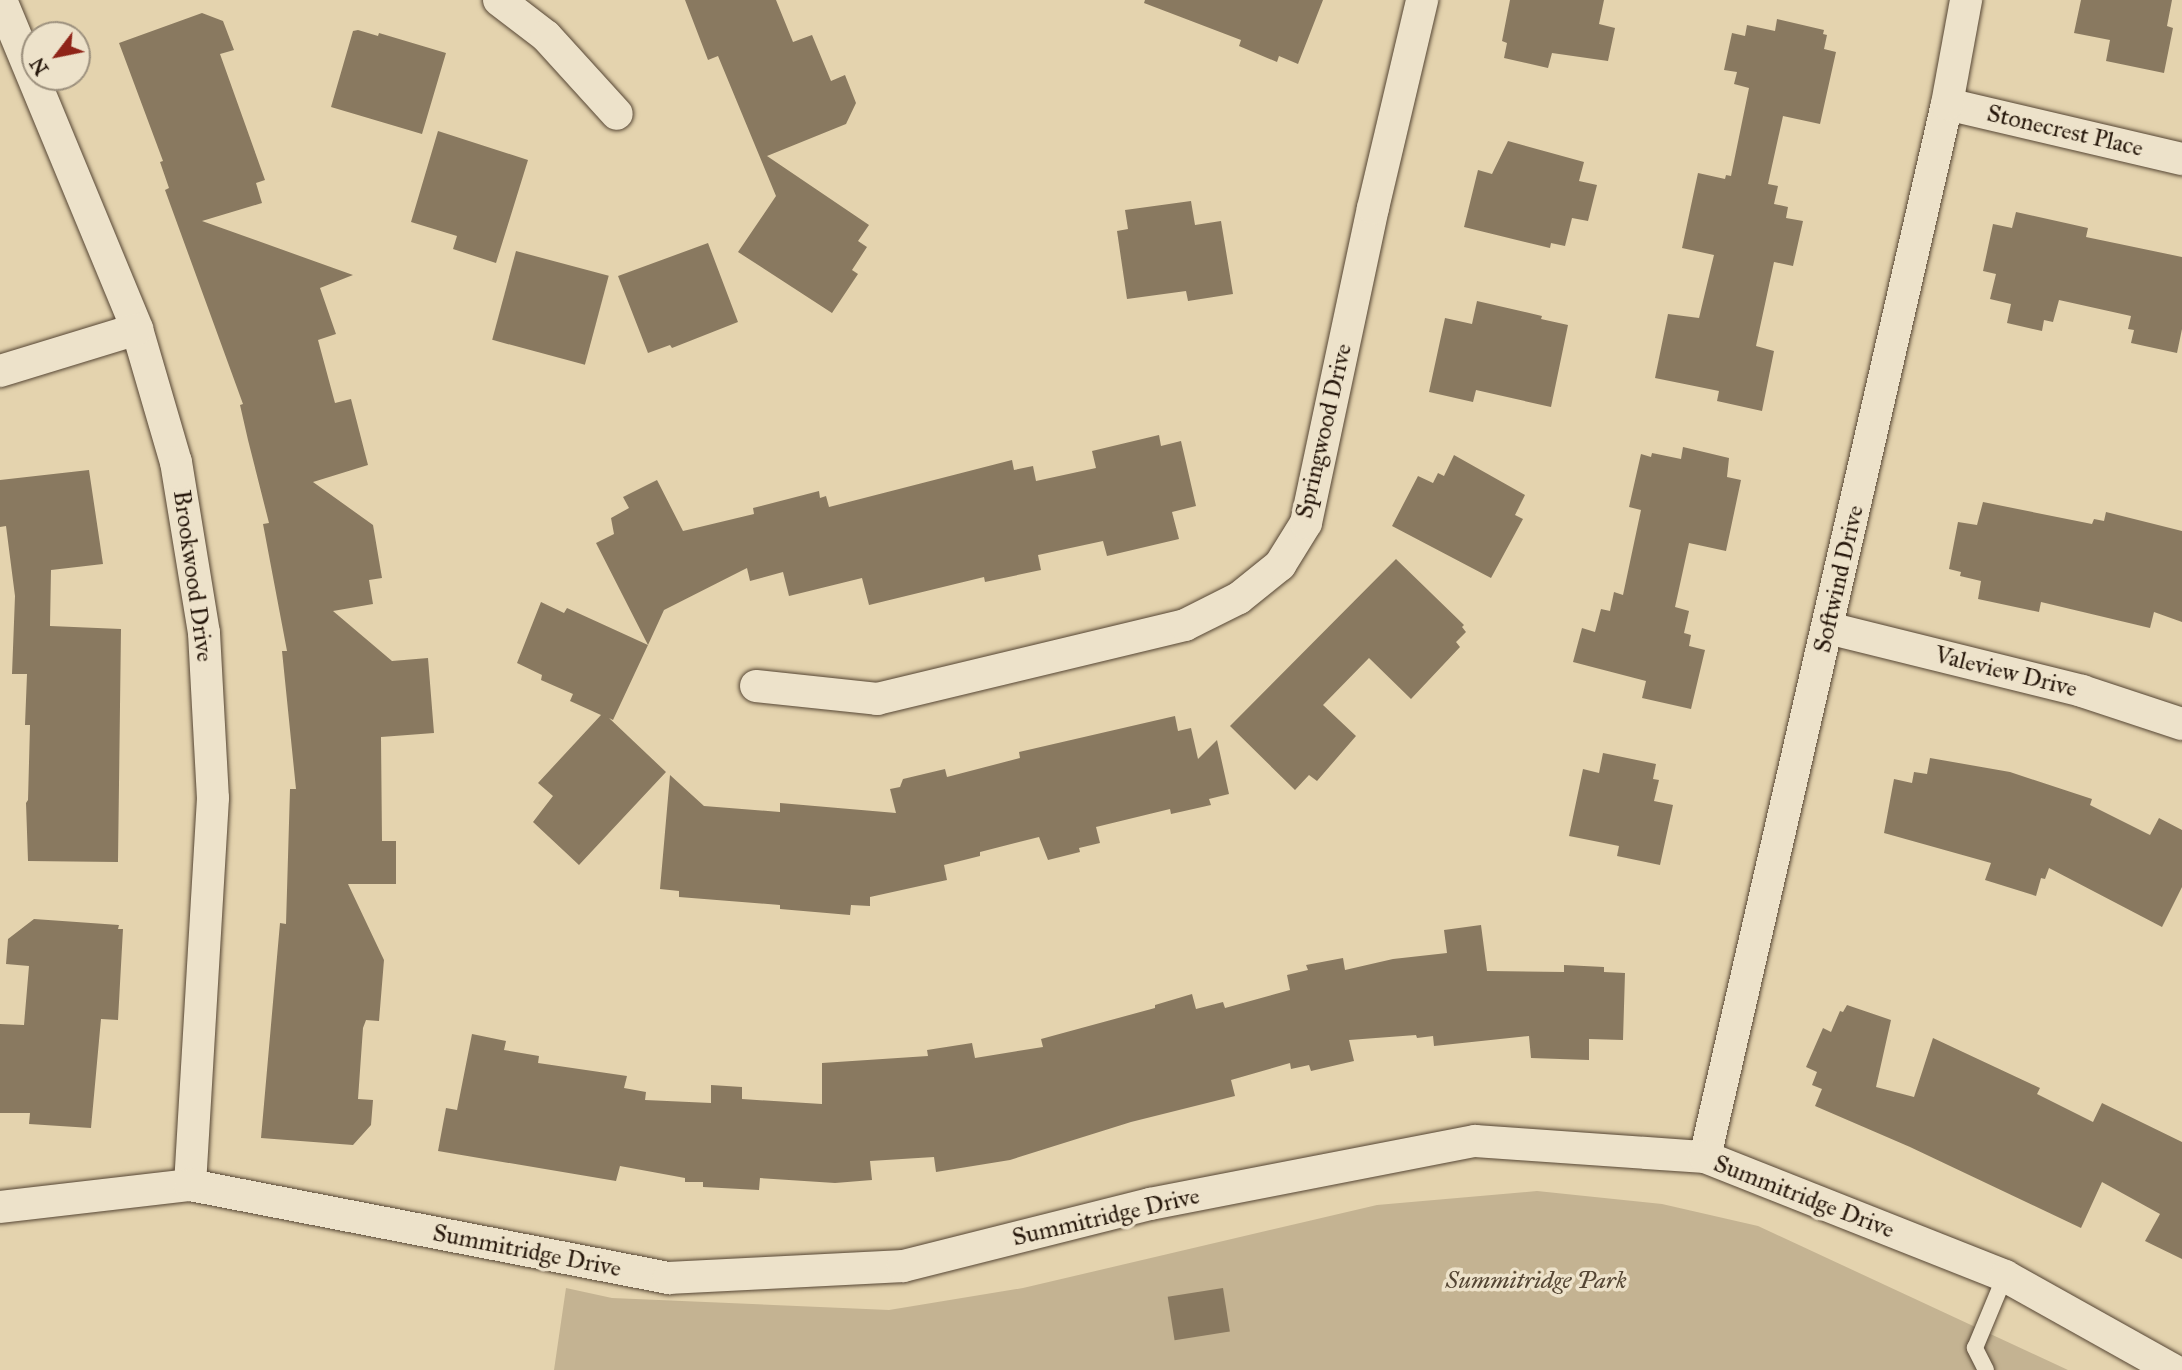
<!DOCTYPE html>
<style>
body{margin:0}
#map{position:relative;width:2182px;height:1370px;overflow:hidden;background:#e4d3ae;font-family:"IM FELL Great Primer",serif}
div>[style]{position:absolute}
.green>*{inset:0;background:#c4b392}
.building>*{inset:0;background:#897960;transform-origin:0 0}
.roads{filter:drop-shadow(0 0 2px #564634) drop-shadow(0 0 2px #564634)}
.service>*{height:16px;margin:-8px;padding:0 8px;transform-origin:8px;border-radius:8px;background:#ede2ca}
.minor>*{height:32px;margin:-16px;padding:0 16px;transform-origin:16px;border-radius:16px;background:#ede2ca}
span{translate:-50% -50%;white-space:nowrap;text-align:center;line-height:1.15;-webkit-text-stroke:7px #ede2ca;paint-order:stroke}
.street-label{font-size:24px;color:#26170b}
.park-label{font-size:24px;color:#554634;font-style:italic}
.north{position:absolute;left:21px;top:21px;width:70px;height:70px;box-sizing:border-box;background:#ede2ca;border:2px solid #9d917e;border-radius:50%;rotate:238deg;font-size:19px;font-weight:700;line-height:28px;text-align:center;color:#26170b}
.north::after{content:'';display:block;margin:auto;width:24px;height:32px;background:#8f2418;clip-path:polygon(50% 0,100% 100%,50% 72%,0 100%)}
</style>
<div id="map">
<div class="green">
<i style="clip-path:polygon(1537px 1191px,1662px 1204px,1758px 1226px,2068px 1370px,554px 1370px,566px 1288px,612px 1298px,889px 1310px,1023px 1288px,1377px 1205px)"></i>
</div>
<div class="building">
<i style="clip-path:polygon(685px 0,776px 0,793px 42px,812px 35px,831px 81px,845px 75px,856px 103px,846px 124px,767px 156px,869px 225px,858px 241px,867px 247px,852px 270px,858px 274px,832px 313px,738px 252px,776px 196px,718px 56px,708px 60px)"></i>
<i style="clip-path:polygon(1145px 0,1323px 0,1298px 64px,1279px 56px,1277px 62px,1239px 46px,1241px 40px,1144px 3px)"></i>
<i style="clip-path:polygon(1510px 0,1604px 0,1599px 24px,1615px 28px,1608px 61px,1552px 53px,1548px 68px,1504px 58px,1507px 43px,1502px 41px)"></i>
<i style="clip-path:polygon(2081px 0,2172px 0,2167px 26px,2173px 28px,2164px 73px,2106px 61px,2110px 40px,2074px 33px)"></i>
<i style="clip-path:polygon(202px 13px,223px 21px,234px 50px,220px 54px,265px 180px,256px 183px,262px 203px,202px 221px,353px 275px,320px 288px,336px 334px,318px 340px,335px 403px,351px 399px,368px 465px,313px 482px,373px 525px,382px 578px,369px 580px,373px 604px,333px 611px,392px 661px,428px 658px,434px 733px,381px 737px,382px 841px,396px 841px,396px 884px,348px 884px,384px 960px,379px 1021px,366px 1020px,363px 1028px,358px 1099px,373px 1100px,371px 1125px,353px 1145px,261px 1138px,280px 923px,286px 924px,290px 789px,296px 789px,282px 651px,287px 651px,263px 524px,269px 523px,248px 440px,240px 405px,243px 404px,165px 190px,169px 188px,160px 162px,163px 161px,119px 43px)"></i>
<i style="clip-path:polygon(1777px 19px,1824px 30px,1823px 34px,1827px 35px,1824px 49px,1836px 52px,1820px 124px,1783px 116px,1768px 184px,1778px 186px,1774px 204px,1788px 207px,1786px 218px,1803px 221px,1793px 266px,1774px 262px,1756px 346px,1774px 351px,1762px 411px,1717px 401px,1719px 391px,1655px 378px,1668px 314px,1699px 318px,1714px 255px,1682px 248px,1698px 173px,1725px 179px,1726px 175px,1731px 176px,1749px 88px,1734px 84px,1737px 72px,1724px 70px,1732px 33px,1745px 36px,1747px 25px,1775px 31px)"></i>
<i style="clip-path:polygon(358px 30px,378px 36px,379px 33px,446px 53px,422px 134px,331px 107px,353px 31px)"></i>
<i style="clip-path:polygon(438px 131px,528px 160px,496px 263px,453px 249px,457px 236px,411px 222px)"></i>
<i style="clip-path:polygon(1508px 141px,1584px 162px,1579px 181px,1597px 185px,1588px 221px,1572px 218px,1565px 246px,1551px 243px,1550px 248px,1464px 227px,1478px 170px,1492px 174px)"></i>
<i style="clip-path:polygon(1191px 201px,1195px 225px,1221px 221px,1233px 294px,1188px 301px,1186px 291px,1127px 299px,1117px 231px,1128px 229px,1125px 210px)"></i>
<i style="clip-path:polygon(2016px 212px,2088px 228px,2086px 237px,2182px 257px,2182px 329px,2177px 353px,2131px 343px,2134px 330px,2128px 329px,2131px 316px,2059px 300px,2053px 322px,2044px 320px,2042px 331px,2007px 323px,2011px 304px,1990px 299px,1996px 274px,1983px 271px,1993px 224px,2012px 228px)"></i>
<i style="clip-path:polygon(708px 243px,738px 322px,672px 348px,670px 345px,648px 353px,618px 276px)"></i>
<i style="left:516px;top:251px;width:96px;height:92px;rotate:15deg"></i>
<i style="clip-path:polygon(1477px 301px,1542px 316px,1541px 319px,1568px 325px,1551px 407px,1476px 390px,1473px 402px,1429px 392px,1445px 318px,1472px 324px)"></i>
<i style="clip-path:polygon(1159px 435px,1161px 446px,1181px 441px,1196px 506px,1172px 512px,1179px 539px,1107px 556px,1103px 541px,1038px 555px,1041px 570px,985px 582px,984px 577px,869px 605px,862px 578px,789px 596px,783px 572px,750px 581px,747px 568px,664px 610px,648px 645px,596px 543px,614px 534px,611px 518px,629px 508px,623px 497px,657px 480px,683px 531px,754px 514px,753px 508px,819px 491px,820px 498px,826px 496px,829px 507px,1012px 460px,1014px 470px,1033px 466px,1036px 481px,1096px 468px,1092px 451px)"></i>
<i style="clip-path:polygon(1683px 447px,1729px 458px,1727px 477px,1741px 480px,1726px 551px,1689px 543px,1675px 607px,1689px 611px,1684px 633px,1691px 635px,1689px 646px,1705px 650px,1691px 709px,1642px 698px,1646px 681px,1573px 662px,1582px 628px,1595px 632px,1601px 609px,1610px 611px,1614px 592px,1623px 595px,1641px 510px,1629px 507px,1641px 454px,1651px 457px,1652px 453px,1681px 459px)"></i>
<i style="clip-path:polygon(1454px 455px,1525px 495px,1515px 515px,1523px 519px,1491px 578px,1392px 526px,1418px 476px,1433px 483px,1438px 473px,1444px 476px)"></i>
<i style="clip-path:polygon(89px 470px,103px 564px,51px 570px,50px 626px,121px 629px,118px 862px,28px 861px,26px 803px,28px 800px,30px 725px,25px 725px,27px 674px,12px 674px,15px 596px,6px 526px,0 527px,0 480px)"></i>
<i style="clip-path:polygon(1983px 502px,2092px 524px,2094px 519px,2104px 521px,2106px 512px,2182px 531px,2182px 622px,2154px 612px,2150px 628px,2041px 602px,2039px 612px,1978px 599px,1981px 581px,1960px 576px,1961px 572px,1949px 569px,1958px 522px,1977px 525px)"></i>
<i style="clip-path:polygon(1396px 559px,1464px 625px,1462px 627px,1466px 632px,1456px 642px,1460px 647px,1411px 699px,1369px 658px,1323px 705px,1356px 736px,1317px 781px,1309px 775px,1295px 790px,1230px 726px)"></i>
<i style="clip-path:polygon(541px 602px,564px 613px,567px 608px,648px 645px,613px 720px,609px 718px,666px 772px,579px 865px,533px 822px,553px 796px,538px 783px,601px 715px,570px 701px,573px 694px,541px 680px,542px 675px,517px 663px)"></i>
<i style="clip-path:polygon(1175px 716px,1178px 731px,1191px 728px,1198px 759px,1217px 740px,1229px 794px,1209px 799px,1211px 805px,1171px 814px,1170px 809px,1096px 827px,1100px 843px,1079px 848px,1080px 852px,1048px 860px,1039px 837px,980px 852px,980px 856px,944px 865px,947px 880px,870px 897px,870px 906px,851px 905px,850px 915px,780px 909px,780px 905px,679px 897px,679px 891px,660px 889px,670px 775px,704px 806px,780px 812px,780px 803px,896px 813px,890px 789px,900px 787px,903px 779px,945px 769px,947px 777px,1020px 758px,1019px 752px)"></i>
<i style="clip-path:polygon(1603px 753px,1656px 764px,1653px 779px,1659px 780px,1654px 801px,1673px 805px,1660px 865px,1617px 856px,1619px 846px,1569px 836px,1583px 769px,1599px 773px)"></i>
<i style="clip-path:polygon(1930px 758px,2010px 772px,2092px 799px,2090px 805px,2150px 835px,2159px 818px,2182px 830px,2182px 887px,2162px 927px,2049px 868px,2045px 879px,2041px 878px,2036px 896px,1985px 880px,1991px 863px,1884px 833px,1894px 779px,1912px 783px,1914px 772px,1927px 774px)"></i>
<i style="clip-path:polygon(34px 919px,119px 925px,118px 929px,123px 929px,118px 1020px,101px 1019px,91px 1128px,29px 1124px,30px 1113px,0 1113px,0 1024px,24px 1025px,29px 966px,6px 964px,8px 939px)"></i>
<i style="clip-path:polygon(1481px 925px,1487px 971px,1564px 972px,1564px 965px,1604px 967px,1604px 972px,1625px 973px,1623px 1040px,1589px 1039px,1589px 1060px,1531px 1058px,1529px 1036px,1434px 1046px,1433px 1036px,1417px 1038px,1416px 1035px,1349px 1040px,1354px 1061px,1311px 1071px,1309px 1065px,1291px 1069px,1290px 1063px,1231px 1080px,1235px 1096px,1131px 1122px,1010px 1160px,936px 1172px,934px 1157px,870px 1161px,872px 1180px,835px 1183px,760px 1178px,759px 1190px,703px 1187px,703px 1182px,685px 1182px,685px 1178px,620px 1166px,616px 1181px,438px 1151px,446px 1108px,457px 1110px,472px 1034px,506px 1041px,504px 1050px,539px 1056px,538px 1063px,627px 1076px,624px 1088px,646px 1092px,645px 1100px,711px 1103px,711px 1085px,742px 1087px,742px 1099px,822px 1104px,822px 1063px,928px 1056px,927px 1050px,972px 1043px,975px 1058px,1043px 1047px,1041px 1039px,1155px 1008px,1155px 1005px,1192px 994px,1196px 1009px,1223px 1002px,1225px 1008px,1290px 990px,1287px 975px,1308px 970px,1306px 965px,1343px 958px,1345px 970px,1393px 959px,1447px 953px,1444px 930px)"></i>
<i style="clip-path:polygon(1847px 1005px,1891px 1020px,1876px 1087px,1914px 1097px,1933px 1038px,2040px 1088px,2037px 1094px,2093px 1122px,2102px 1103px,2182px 1142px,2182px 1259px,2145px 1241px,2160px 1214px,2102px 1182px,2081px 1228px,1910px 1147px,1815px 1106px,1822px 1089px,1812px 1085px,1817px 1072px,1806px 1067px,1823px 1028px,1831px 1032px,1840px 1011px,1843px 1012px)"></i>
<i style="left:1223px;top:1288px;width:44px;height:56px;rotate:81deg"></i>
</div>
<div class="roads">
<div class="service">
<i style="left:1986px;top:1370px;width:25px;rotate:-117deg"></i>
<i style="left:1975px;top:1348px;width:78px;rotate:-67.4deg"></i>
</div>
<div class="minor">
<i style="left:1px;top:0;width:356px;rotate:67.5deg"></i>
<i style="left:137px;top:329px;width:139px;rotate:73.7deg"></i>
<i style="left:176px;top:462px;width:173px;rotate:80.7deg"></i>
<i style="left:204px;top:633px;width:165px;rotate:86.9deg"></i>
<i style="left:213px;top:798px;width:388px;rotate:93.4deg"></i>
<i style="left:499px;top:0;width:59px;rotate:37.5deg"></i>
<i style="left:546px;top:36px;width:105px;rotate:47.7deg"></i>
<i style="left:1947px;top:104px;width:241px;rotate:13.2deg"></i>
<i style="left:0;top:371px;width:143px;rotate:-17deg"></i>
<i style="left:1828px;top:628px;width:262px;rotate:13.9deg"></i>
<i style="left:2082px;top:691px;width:105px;rotate:18.3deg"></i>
<i style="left:756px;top:686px;width:122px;rotate:6.1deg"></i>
<i style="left:877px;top:699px;width:317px;rotate:-13.5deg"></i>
<i style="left:1185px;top:625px;width:60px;rotate:-26.6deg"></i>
<i style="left:1239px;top:598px;width:53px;rotate:-38.8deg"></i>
<i style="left:1280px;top:565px;width:49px;rotate:-58.2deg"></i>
<i style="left:1306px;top:523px;width:322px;rotate:-78deg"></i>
<i style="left:1373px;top:208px;width:214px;rotate:-76.7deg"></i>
<i style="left:1705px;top:1157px;width:1080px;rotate:-77.06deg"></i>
<i style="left:1947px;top:104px;width:106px;rotate:-79.6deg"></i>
<i style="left:0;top:1207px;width:191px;rotate:-6.6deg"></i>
<i style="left:190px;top:1185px;width:488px;rotate:11deg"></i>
<i style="left:669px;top:1278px;width:234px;rotate:-2.9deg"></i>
<i style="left:903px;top:1266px;width:255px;rotate:-14.1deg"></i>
<i style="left:1150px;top:1204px;width:331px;rotate:-11deg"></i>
<i style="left:1475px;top:1141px;width:231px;rotate:4deg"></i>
<i style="left:1705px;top:1157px;width:323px;rotate:21.6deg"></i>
<i style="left:2005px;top:1276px;width:193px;rotate:29.2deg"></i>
</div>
</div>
<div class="street-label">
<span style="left:2065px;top:131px;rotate:13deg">Stonecrest Place</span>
<span style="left:1324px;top:431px;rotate:-77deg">Springwood Drive</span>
<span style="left:193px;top:576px;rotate:82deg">Brookwood Drive</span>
<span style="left:1839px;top:579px;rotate:-77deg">Softwind Drive</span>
<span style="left:2006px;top:672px;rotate:14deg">Valeview Drive</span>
<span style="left:1804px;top:1197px;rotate:21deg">Summitridge Drive</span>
<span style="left:1106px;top:1217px;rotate:-13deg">Summitridge Drive</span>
<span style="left:527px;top:1251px;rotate:11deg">Summitridge Drive</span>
</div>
<div class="park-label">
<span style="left:1536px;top:1281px">Summitridge Park</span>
</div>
<div class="north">N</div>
</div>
